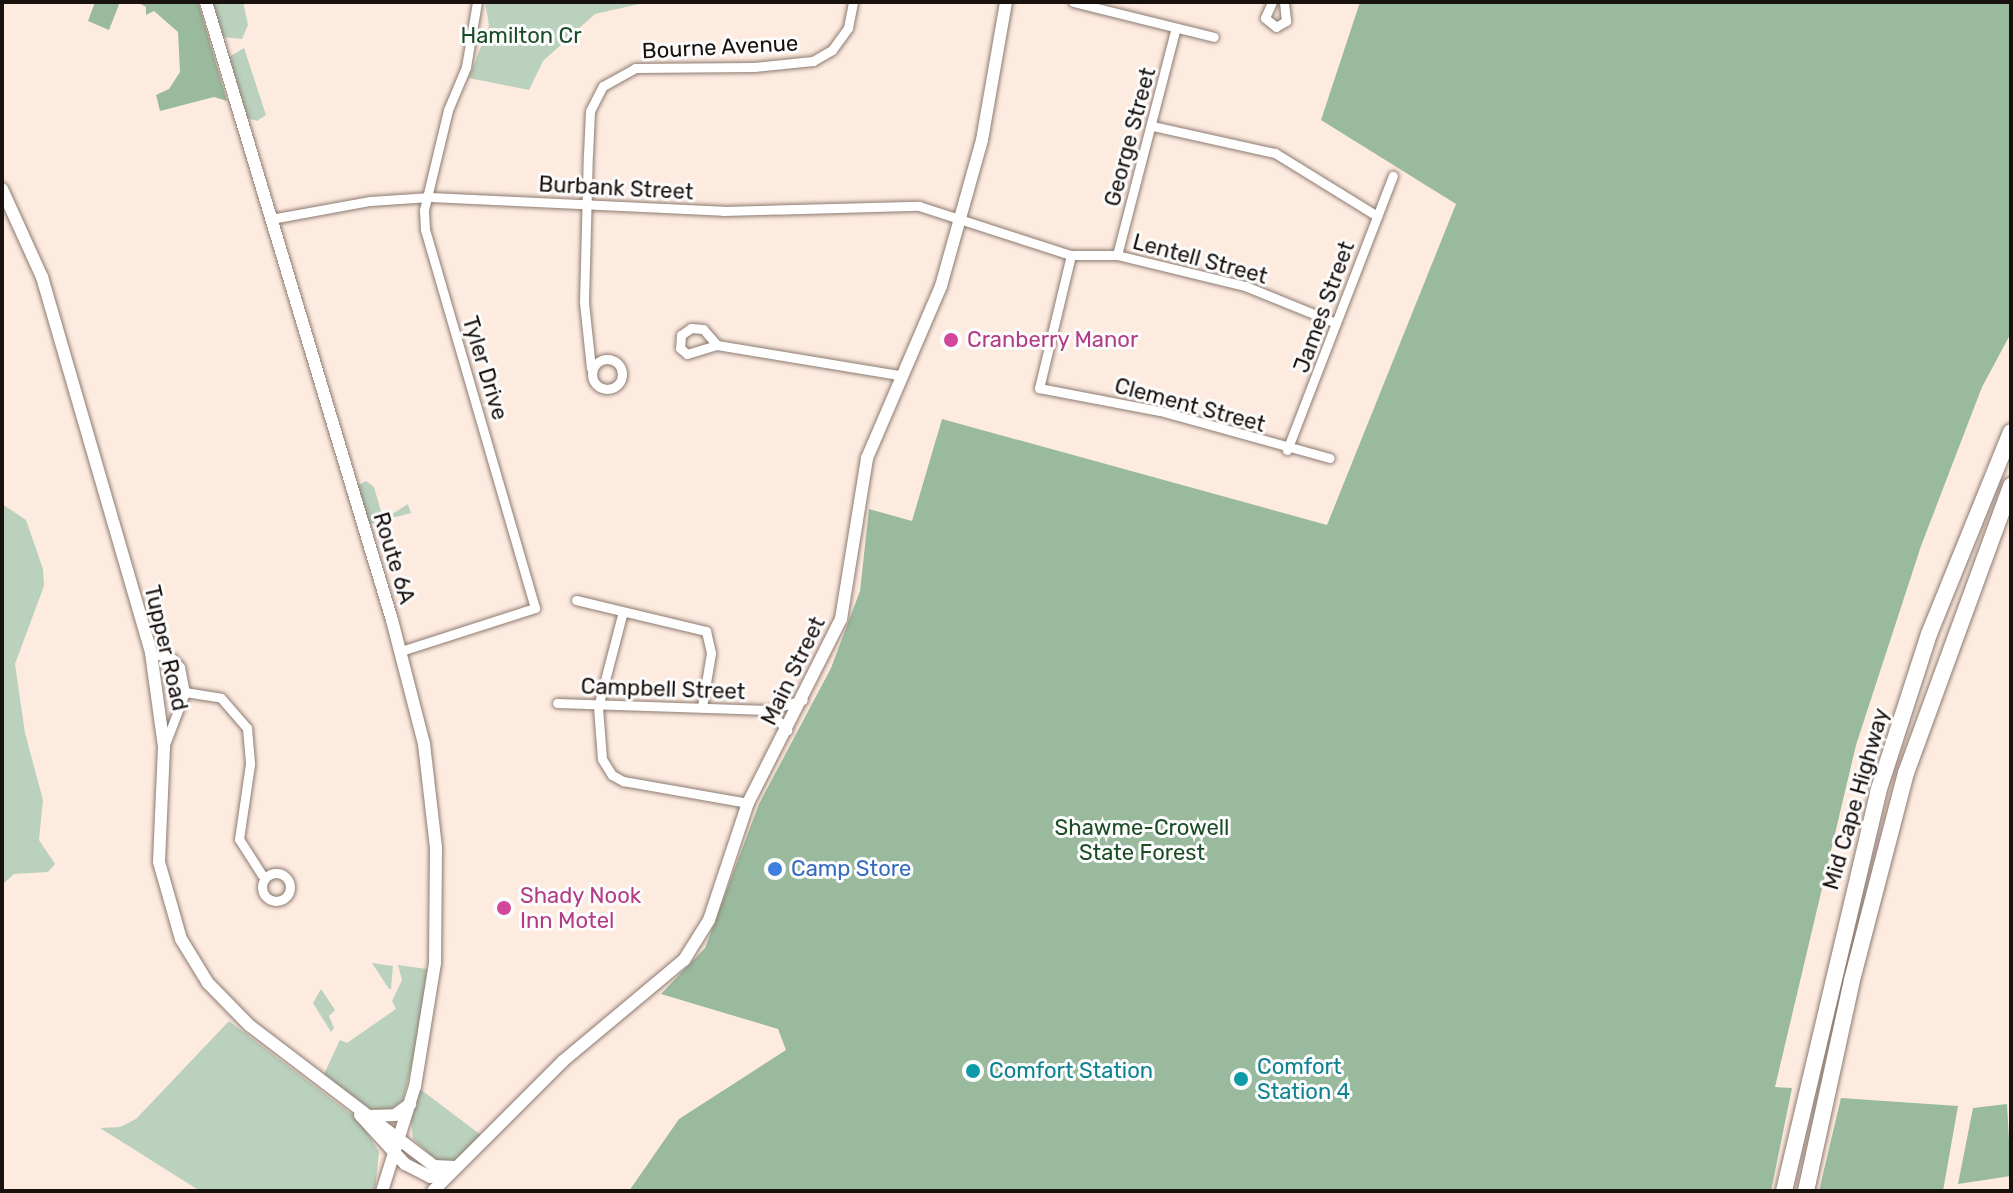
<!DOCTYPE html>
<style>
body{margin:0}
#map{position:relative;width:2013px;height:1193px;overflow:hidden;background:#feebe0;font-family:Rubik,sans-serif}
div>[style]{position:absolute}
.green>*{inset:0;background:#bad1bd}
.forest>*{inset:0;background:#9aba9e}
.roads{filter:drop-shadow(0 0 2px #8c7b71) drop-shadow(0 0 2px #8c7b71)}
.street>*{height:9px;margin:-4.5px;padding:0 4.5px;transform-origin:4.5px;border-radius:4.5px;background:#fff}
.street>.ring{margin:-4.5px;padding:0;box-sizing:content-box;background:none;border:9px solid #fff;border-radius:50%}
.secondary>*{height:12px;margin:-6px;padding:0 6px;transform-origin:6px;border-radius:6px;background:#fff}
.highway>*{height:16px;margin:-8px;padding:0 8px;transform-origin:8px;border-radius:8px;background:#fff}
.dots>*{width:22px;height:22px;translate:-50% -50%;box-sizing:border-box;border:4px solid #fcfcfc;border-radius:50%}
span{translate:-50% -50%;white-space:nowrap;text-align:center;line-height:1.15;-webkit-text-stroke:6px #fcfcfc;paint-order:stroke}
.park-label{font-size:22px;color:#1a4c26}
.street-label{font-size:22px;color:#18110e}
.hotel-label{font-size:22px;color:#b23c85}
.left{translate:0 -50%;text-align:left}
.shop-label{font-size:22px;color:#366cbe}
.culture-label{font-size:22px;color:#0d838f}
.frame{position:absolute;inset:0;border:4px solid #18110e;pointer-events:none}
</style>
<div id="map">
<div class="green">
<i style="clip-path:polygon(211px 2px,243px 2px,248px 25px,242px 39px,221px 37px)"></i>
<i style="clip-path:polygon(485px 2px,648px 2px,595px 14px,543px 61px,529px 90px,469px 78px,489px 25px)"></i>
<i style="clip-path:polygon(244px 48px,266px 115px,257px 121px,247px 118px,229px 57px)"></i>
<i style="clip-path:polygon(366px 481px,374px 487px,381px 511px,392px 514px,408px 504px,411px 513px,369px 524px,357px 486px)"></i>
<i style="clip-path:polygon(2px 504px,26px 520px,43px 569px,44px 586px,15px 664px,25px 733px,43px 800px,39px 840px,55px 864px,48px 872px,14px 874px,2px 885px)"></i>
<i style="clip-path:polygon(372px 963px,393px 966px,391px 989px,389px 989px)"></i>
<i style="clip-path:polygon(398px 965px,427px 969px,419px 1036px,403px 1100px,389px 1111px,371px 1110px,324px 1074px,340px 1040px,347px 1043px,396px 1009px,392px 1001px,402px 980px)"></i>
<i style="clip-path:polygon(321px 989px,335px 1010px,329px 1016px,334px 1028px,331px 1032px,313px 1003px)"></i>
<i style="clip-path:polygon(229px 1021px,359px 1120px,379px 1152px,375px 1191px,200px 1191px,100px 1128px,120px 1127px,136px 1119px)"></i>
<i style="clip-path:polygon(420px 1089px,481px 1135px,452px 1163px,439px 1163px,413px 1139px,411px 1121px)"></i>
</div>
<div class="forest">
<i style="clip-path:polygon(95px 2px,120px 2px,109px 30px,88px 21px)"></i>
<i style="clip-path:polygon(137px 2px,198px 2px,227px 101px,214px 97px,160px 111px,156px 95px,169px 89px,180px 72px,178px 32px,154px 11px,146px 15px,146px 7px)"></i>
<i style="clip-path:polygon(1360px 2px,2011px 2px,2011px 333px,1982px 387px,1921px 546px,1856px 745px,1775px 1087px,1792px 1088px,1771px 1191px,629px 1191px,679px 1119px,786px 1050px,778px 1029px,661px 994px,705px 948px,759px 804px,831px 668px,860px 591px,869px 509px,912px 521px,942px 419px,1327px 525px,1456px 204px,1321px 120px)"></i>
<i style="clip-path:polygon(1841px 1098px,1958px 1106px,1943px 1191px,1819px 1191px)"></i>
<i style="clip-path:polygon(2007px 1104px,2011px 1176px,1958px 1184px,1973px 1108px)"></i>
</div>
<div class="roads">
<div class="street">
<i style="left:1073px;top:2px;width:145px;rotate:13.9deg"></i>
<i style="left:1272px;top:2px;width:17px;rotate:114deg"></i>
<i style="left:1265px;top:18px;width:14px;rotate:39deg"></i>
<i style="left:1276px;top:27px;width:12px;rotate:-31deg"></i>
<i style="left:1286px;top:21px;width:19px;rotate:-96deg"></i>
<i style="left:1153px;top:126px;width:125px;rotate:12.5deg"></i>
<i style="left:1275px;top:153px;width:120px;rotate:31.7deg"></i>
<i style="left:271px;top:219px;width:101px;rotate:-10.3deg"></i>
<i style="left:370px;top:201px;width:60px;rotate:-3.8deg"></i>
<i style="left:430px;top:197px;width:293px;rotate:2.7deg"></i>
<i style="left:723px;top:211px;width:196px;rotate:-1.5deg"></i>
<i style="left:919px;top:206px;width:160px;rotate:17.9deg"></i>
<i style="left:1071px;top:255px;width:46px"></i>
<i style="left:1117px;top:255px;width:132px;rotate:13.6deg"></i>
<i style="left:1245px;top:286px;width:98px;rotate:22.1deg"></i>
<i style="left:1071px;top:255px;width:137px;rotate:103.5deg"></i>
<i style="left:1039px;top:388px;width:123px;rotate:10.8deg"></i>
<i style="left:1160px;top:411px;width:176px;rotate:15.5deg"></i>
<i style="left:1117px;top:255px;width:232px;rotate:-75.5deg"></i>
<i style="left:717px;top:345px;width:21px;rotate:-131deg"></i>
<i style="left:703px;top:329px;width:12px;rotate:-175deg"></i>
<i style="left:691px;top:328px;width:12px;rotate:145deg"></i>
<i style="left:681px;top:335px;width:13px;rotate:94deg"></i>
<i style="left:680px;top:348px;width:9px;rotate:41deg"></i>
<i style="left:687px;top:354px;width:31px;rotate:-17deg"></i>
<i style="left:717px;top:345px;width:184px;rotate:9.4deg"></i>
<i class="ring" style="left:592px;top:359px;width:21px;height:21px"></i>
<i style="left:591px;top:368px;width:66px;rotate:-96.1deg"></i>
<i style="left:584px;top:302px;width:148px;rotate:-88.5deg"></i>
<i style="left:588px;top:154px;width:43px;rotate:-87.3deg"></i>
<i style="left:590px;top:111px;width:28px;rotate:-63deg"></i>
<i style="left:603px;top:86px;width:37px;rotate:-29deg"></i>
<i style="left:635px;top:68px;width:119px;rotate:-0.5deg"></i>
<i style="left:754px;top:67px;width:59px;rotate:-5.8deg"></i>
<i style="left:813px;top:61px;width:22px;rotate:-30deg"></i>
<i style="left:832px;top:50px;width:27px;rotate:-54deg"></i>
<i style="left:848px;top:28px;width:26px;rotate:-79deg"></i>
<i style="left:1287px;top:450px;width:294px;rotate:-68.9deg"></i>
<i style="left:576px;top:600px;width:134px;rotate:13.4deg"></i>
<i style="left:706px;top:631px;width:23px;rotate:77deg"></i>
<i style="left:711px;top:653px;width:55px;rotate:99.5deg"></i>
<i style="left:622px;top:615px;width:95px;rotate:104.6deg"></i>
<i style="left:598px;top:707px;width:52px;rotate:85.6deg"></i>
<i style="left:602px;top:759px;width:19px;rotate:58deg"></i>
<i style="left:612px;top:775px;width:13px;rotate:29deg"></i>
<i style="left:623px;top:781px;width:127px;rotate:10deg"></i>
<i style="left:401px;top:651px;width:141px;rotate:-17.8deg"></i>
<i style="left:535px;top:608px;width:394px;rotate:-106.2deg"></i>
<i style="left:425px;top:230px;width:20px;rotate:-93deg"></i>
<i style="left:424px;top:210px;width:103px;rotate:-76.5deg"></i>
<i style="left:448px;top:110px;width:47px;rotate:-67.3deg"></i>
<i style="left:466px;top:67px;width:66px;rotate:-80.4deg"></i>
<i style="left:151px;top:653px;width:23px;rotate:15deg"></i>
<i style="left:173px;top:659px;width:11px;rotate:49deg"></i>
<i style="left:180px;top:667px;width:25px;rotate:79deg"></i>
<i style="left:185px;top:692px;width:36px;rotate:9deg"></i>
<i style="left:221px;top:698px;width:40px;rotate:49deg"></i>
<i style="left:247px;top:728px;width:36px;rotate:85deg"></i>
<i style="left:250px;top:764px;width:76px;rotate:98.3deg"></i>
<i style="left:239px;top:839px;width:43px;rotate:57.4deg"></i>
<i style="left:557px;top:703px;width:211px;rotate:1.9deg"></i>
<i style="left:768px;top:710px;width:36px;rotate:-16deg"></i>
<i style="left:768px;top:710px;width:28px;rotate:46deg"></i>
<i style="left:164px;top:747px;width:59px;rotate:-69.1deg"></i>
<i class="ring" style="left:262px;top:873px;width:19px;height:19px"></i>
</div>
<div class="secondary">
<i style="left:206px;top:2px;width:645px;rotate:73.25deg"></i>
<i style="left:392px;top:620px;width:128px;rotate:75.5deg"></i>
<i style="left:424px;top:744px;width:105px;rotate:83.4deg"></i>
<i style="left:436px;top:848px;width:115px;rotate:90.5deg"></i>
<i style="left:435px;top:963px;width:125px;rotate:99.2deg"></i>
<i style="left:415px;top:1086px;width:110px;rotate:107.4deg"></i>
<i style="left:2px;top:189px;width:97px;rotate:65.6deg"></i>
<i style="left:42px;top:277px;width:391px;rotate:73.8deg"></i>
<i style="left:151px;top:653px;width:95px;rotate:82.1deg"></i>
<i style="left:164px;top:747px;width:115px;rotate:92.5deg"></i>
<i style="left:159px;top:862px;width:80px;rotate:74.1deg"></i>
<i style="left:181px;top:939px;width:52px;rotate:58.5deg"></i>
<i style="left:208px;top:983px;width:59px;rotate:45.7deg"></i>
<i style="left:249px;top:1025px;width:233px;rotate:37.3deg"></i>
<i style="left:434px;top:1166px;width:21px;rotate:3deg"></i>
<i style="left:360px;top:1115px;width:67px;rotate:47.4deg"></i>
<i style="left:405px;top:1164px;width:28px;rotate:27deg"></i>
<i style="left:430px;top:1177px;width:18px;rotate:-9deg"></i>
<i style="left:370px;top:1116px;width:25px;rotate:-2deg"></i>
<i style="left:395px;top:1115px;width:19px;rotate:-36deg"></i>
<i style="left:433px;top:1191px;width:184px;rotate:-45deg"></i>
<i style="left:563px;top:1061px;width:158px;rotate:-39.9deg"></i>
<i style="left:684px;top:960px;width:47px;rotate:-58deg"></i>
<i style="left:709px;top:920px;width:123px;rotate:-71.6deg"></i>
<i style="left:748px;top:803px;width:206px;rotate:-63.2deg"></i>
<i style="left:841px;top:619px;width:163px;rotate:-80.8deg"></i>
<i style="left:867px;top:458px;width:187px;rotate:-66.7deg"></i>
<i style="left:941px;top:286px;width:152px;rotate:-74.3deg"></i>
<i style="left:982px;top:140px;width:140px;rotate:-80.1deg"></i>
</div>
<div class="highway">
<i style="left:1784px;top:1191px;width:410px;rotate:-76.7deg"></i>
<i style="left:1878px;top:792px;width:166px;rotate:-72.1deg"></i>
<i style="left:1929px;top:634px;width:218px;rotate:-67.9deg"></i>
<i style="left:1806px;top:1191px;width:216px;rotate:-77.7deg"></i>
<i style="left:1852px;top:980px;width:214px;rotate:-75.4deg"></i>
<i style="left:1906px;top:773px;width:306px;rotate:-69.9deg"></i>
</div>
</div>
<div class="dots">
<i style="left:951px;top:340px;background:#d1479c"></i>
<i style="left:775px;top:869px;background:#3f7fe0"></i>
<i style="left:504px;top:908px;background:#d1479c"></i>
<i style="left:973px;top:1071px;background:#0f9aa8"></i>
<i style="left:1241px;top:1079px;background:#0f9aa8"></i>
</div>
<div class="park-label">
<span style="left:521px;top:36px">Hamilton Cr</span>
<span style="left:1142px;top:840px">Shawme-Crowell<br>State Forest</span>
</div>
<div class="street-label">
<span style="left:720px;top:47px;rotate:-3deg">Bourne Avenue</span>
<span style="left:1130px;top:137px;rotate:-75deg">George Street</span>
<span style="left:616px;top:188px;rotate:3deg">Burbank Street</span>
<span style="left:1200px;top:259px;rotate:15deg">Lentell Street</span>
<span style="left:1324px;top:307px;rotate:-70deg">James Street</span>
<span style="left:485px;top:368px;rotate:73deg">Tyler Drive</span>
<span style="left:1190px;top:405px;rotate:15deg">Clement Street</span>
<span style="left:394px;top:558px;rotate:73deg">Route 6A</span>
<span style="left:166px;top:648px;rotate:77deg">Tupper Road</span>
<span style="left:793px;top:671px;rotate:-64deg">Main Street</span>
<span style="left:663px;top:689px;rotate:2deg">Campbell Street</span>
<span style="left:1856px;top:799px;rotate:-74deg">Mid Cape Highway</span>
</div>
<div class="hotel-label">
<span class="left" style="left:967px;top:340px">Cranberry Manor</span>
<span class="left" style="left:520px;top:908px">Shady Nook<br>Inn Motel</span>
</div>
<div class="shop-label">
<span class="left" style="left:791px;top:869px">Camp Store</span>
</div>
<div class="culture-label">
<span class="left" style="left:1257px;top:1079px">Comfort<br>Station 4</span>
<span class="left" style="left:989px;top:1071px">Comfort Station</span>
</div>
<div class="frame"></div>
</div>
